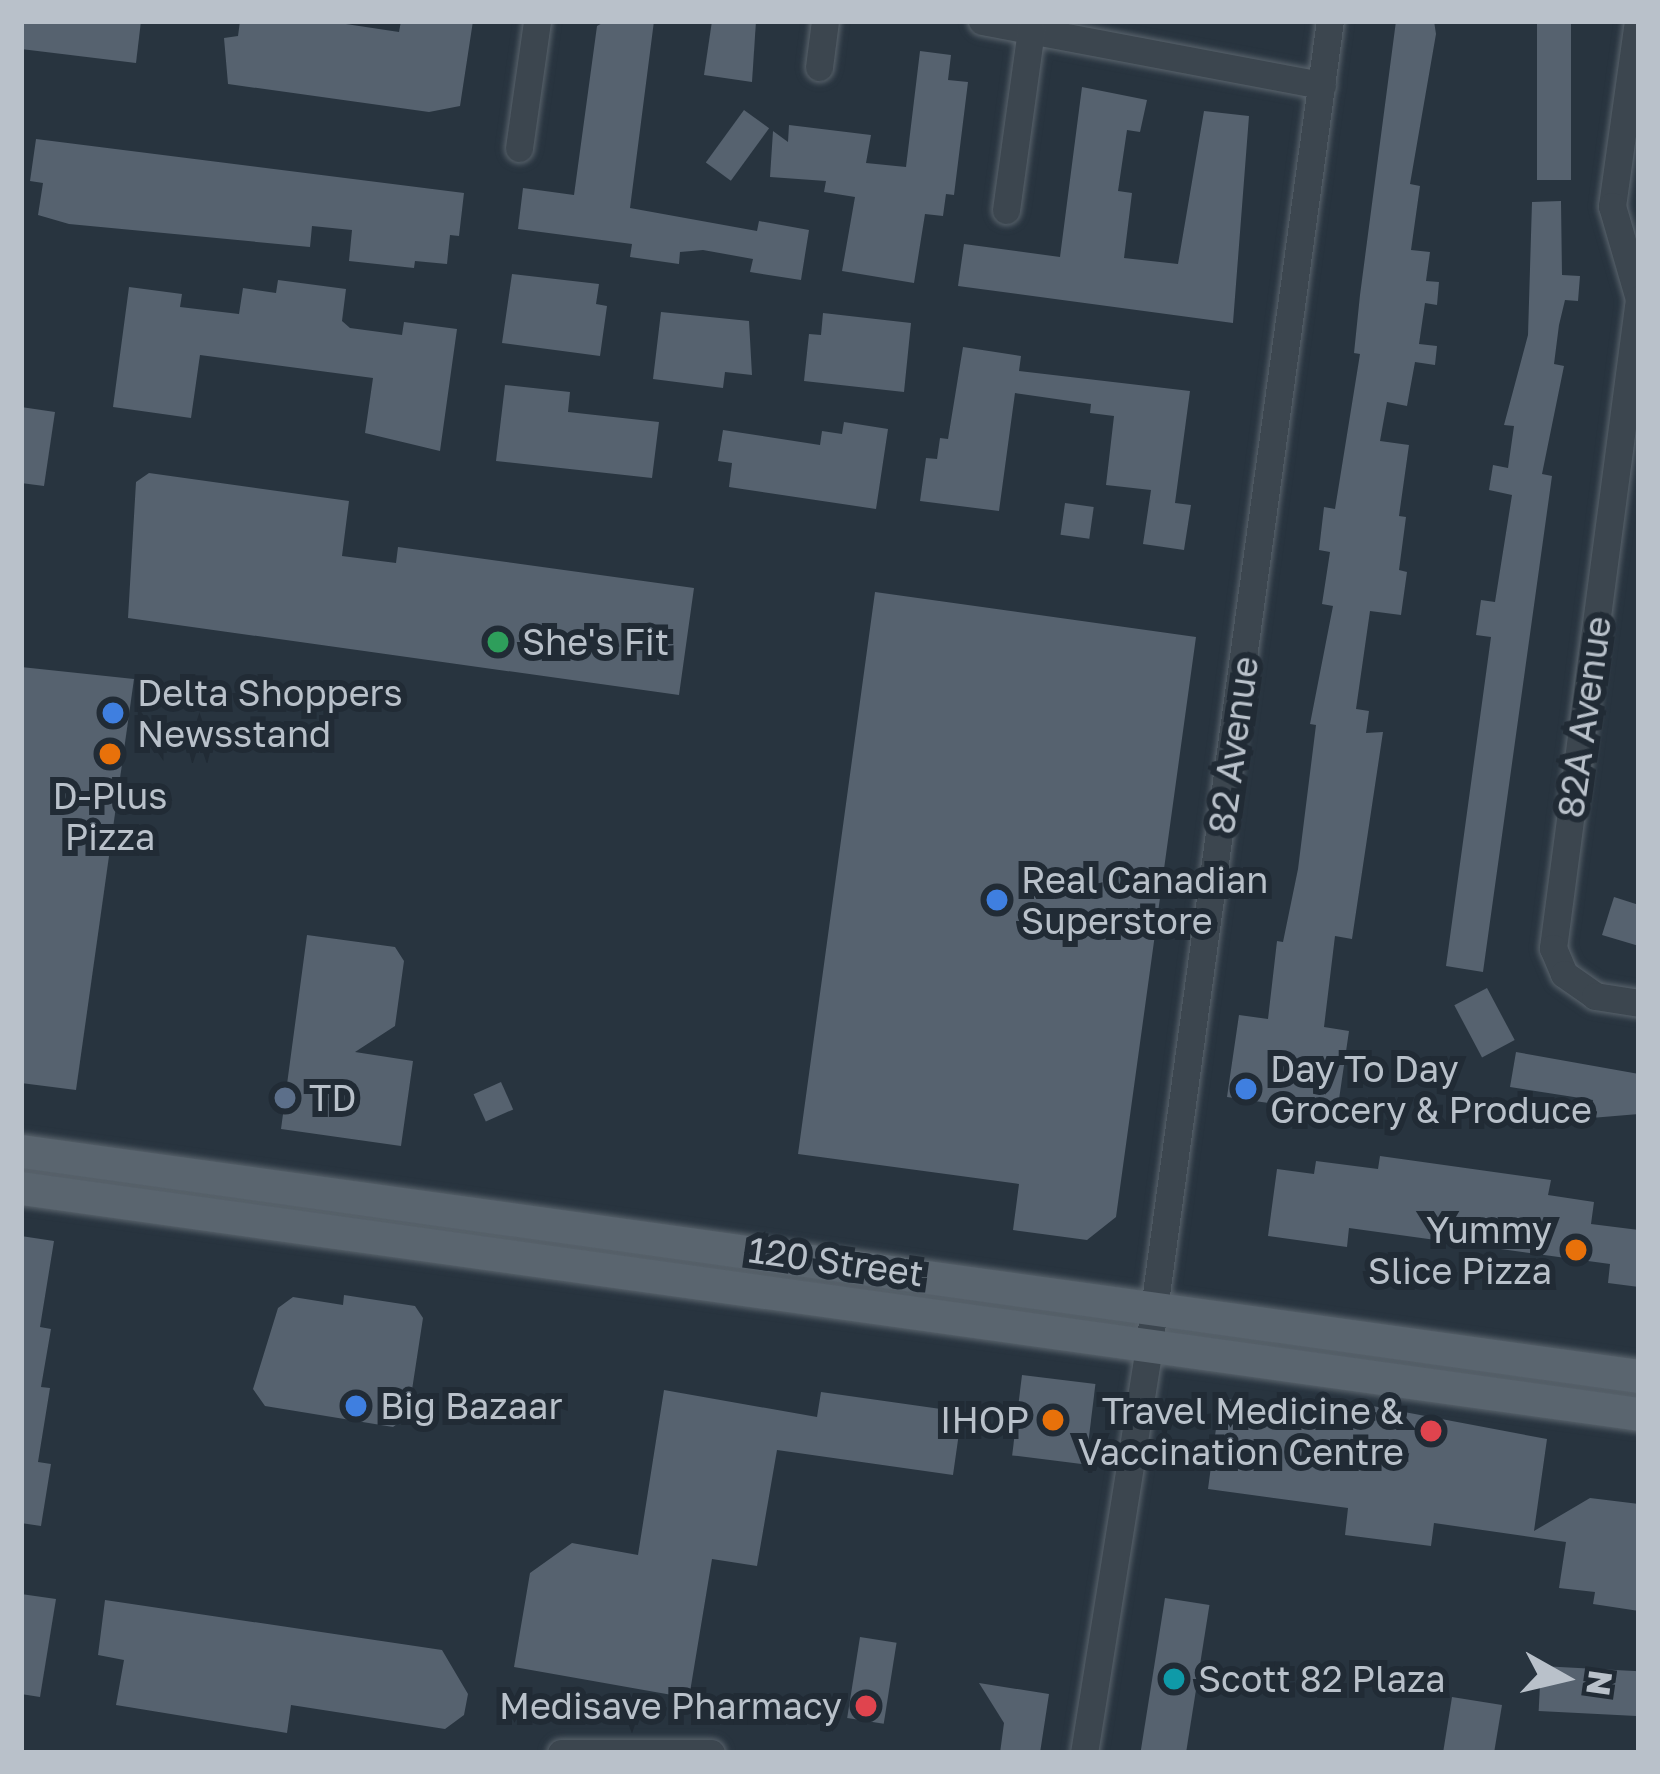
<!DOCTYPE html>
<style>
body{margin:0}
#map{position:relative;width:1660px;height:1774px;overflow:hidden;background:#28343f;font-family:"Golos Text",sans-serif}
div>[style]{position:absolute}
.building>*{inset:0;background:#56626f;transform-origin:0 0}
.roads{filter:drop-shadow(0 0 3px #5a646d) drop-shadow(0 0 3px #5a646d)}
.minor>*{height:27px;margin:-13.5px;padding:0 13.5px;transform-origin:13.5px;border-radius:13.5px;background:#3c464f}
.major>*{height:33px;margin:-16.5px;padding:0 16.5px;transform-origin:16.5px;border-radius:16.5px;background:#5a656f}
.dots>*{width:33px;height:33px;translate:-50% -50%;box-sizing:border-box;border:6px solid #212b35;border-radius:50%}
span{translate:-50% -50%;white-space:nowrap;text-align:center;line-height:1.15;-webkit-text-stroke:12px #212b35;paint-order:stroke}
.poi-label{font-size:36px;color:#b9c1ca}
.left{translate:0 -50%;text-align:left}
.right{translate:-100% -50%;text-align:right}
.street-label{font-size:36px;color:#b9c1ca}
.frame{position:absolute;inset:0;border:24px solid #b9c1ca;pointer-events:none}
.north{position:absolute;left:1504px;top:1618px;width:120px;height:120px;-webkit-text-stroke:9px #212b35;paint-order:stroke;rotate:98deg;font-size:33px;font-weight:700;line-height:48px;text-align:center;color:#b9c1ca}
.north::after{content:'';display:block;margin:auto;width:42px;height:54px;background:#b9c1ca;clip-path:polygon(50% 0,100% 100%,50% 72%,0 100%)}
</style>
<div id="map">
<div class="building">
<i style="clip-path:polygon(21px 21px,141px 21px,136px 63px,21px 49px)"></i>
<i style="clip-path:polygon(240px 21px,326px 21px,399px 32px,401px 21px,473px 21px,460px 106px,429px 112px,228px 84px,224px 38px,238px 36px)"></i>
<i style="clip-path:polygon(606px 21px,654px 21px,630px 208px,757px 231px,759px 221px,809px 230px,801px 280px,750px 272px,753px 259px,703px 250px,680px 252px,679px 264px,630px 257px,632px 244px,518px 229px,523px 188px,574px 195px,597px 26px)"></i>
<i style="clip-path:polygon(712px 21px,756px 21px,752px 82px,704px 75px)"></i>
<i style="clip-path:polygon(1396px 21px,1434px 21px,1436px 34px,1410px 184px,1420px 186px,1411px 250px,1430px 252px,1426px 281px,1439px 282px,1437px 305px,1425px 303px,1419px 344px,1437px 346px,1435px 365px,1415px 362px,1407px 406px,1387px 402px,1380px 441px,1409px 445px,1399px 516px,1406px 517px,1399px 570px,1407px 572px,1401px 615px,1370px 611px,1356px 709px,1369px 711px,1366px 733px,1383px 732px,1352px 939px,1335px 936px,1324px 1027px,1349px 1031px,1337px 1113px,1227px 1097px,1239px 1015px,1268px 1019px,1277px 941px,1283px 942px,1298px 869px,1316px 725px,1310px 724px,1333px 606px,1322px 604px,1330px 552px,1319px 550px,1324px 507px,1335px 509px,1360px 354px,1354px 353px,1360px 295px)"></i>
<i style="left:1537px;top:21px;width:34px;height:159px"></i>
<i style="clip-path:polygon(920px 51px,951px 55px,948px 80px,968px 82px,954px 195px,946px 194px,943px 216px,925px 214px,914px 283px,842px 271px,855px 197px,824px 192px,826px 181px,770px 177px,773px 131px,788px 142px,789px 125px,871px 135px,866px 163px,906px 167px)"></i>
<i style="clip-path:polygon(1082px 87px,1147px 100px,1140px 132px,1127px 130px,1118px 191px,1132px 193px,1124px 258px,1178px 264px,1204px 111px,1249px 116px,1233px 323px,958px 286px,964px 244px,1060px 257px)"></i>
<i style="left:744px;top:110px;width:31px;height:65px;rotate:36deg"></i>
<i style="clip-path:polygon(36px 139px,464px 193px,459px 236px,450px 235px,447px 264px,415px 261px,414px 268px,349px 261px,352px 230px,312px 226px,310px 247px,69px 224px,38px 215px,43px 183px,30px 181px)"></i>
<i style="clip-path:polygon(1561px 201px,1562px 275px,1580px 276px,1578px 301px,1565px 300px,1559px 325px,1554px 364px,1564px 366px,1542px 474px,1552px 476px,1483px 972px,1446px 966px,1491px 637px,1476px 635px,1481px 600px,1495px 602px,1512px 495px,1489px 490px,1493px 465px,1508px 468px,1514px 426px,1504px 425px,1528px 335px,1532px 202px)"></i>
<i style="clip-path:polygon(512px 274px,599px 284px,596px 304px,607px 306px,600px 356px,502px 343px)"></i>
<i style="clip-path:polygon(278px 280px,346px 289px,342px 321px,350px 328px,402px 335px,404px 322px,457px 329px,440px 451px,365px 433px,373px 378px,200px 355px,191px 418px,113px 407px,129px 287px,182px 294px,180px 307px,239px 314px,243px 288px,276px 293px)"></i>
<i style="clip-path:polygon(661px 312px,749px 321px,752px 375px,725px 372px,723px 388px,653px 379px)"></i>
<i style="clip-path:polygon(823px 313px,911px 323px,904px 392px,804px 381px,809px 334px,821px 335px)"></i>
<i style="clip-path:polygon(963px 347px,1021px 356px,1019px 371px,1190px 391px,1175px 503px,1191px 505px,1184px 550px,1143px 544px,1151px 490px,1106px 485px,1114px 416px,1090px 413px,1091px 404px,1015px 393px,999px 511px,920px 501px,926px 458px,937px 459px,940px 438px,948px 439px)"></i>
<i style="clip-path:polygon(505px 385px,570px 392px,568px 412px,659px 422px,652px 478px,496px 461px)"></i>
<i style="clip-path:polygon(21px 407px,55px 412px,44px 486px,21px 483px)"></i>
<i style="clip-path:polygon(844px 422px,888px 429px,876px 509px,729px 487px,732px 463px,718px 461px,723px 430px,820px 445px,822px 431px,842px 434px)"></i>
<i style="clip-path:polygon(149px 473px,349px 501px,342px 556px,396px 563px,398px 547px,694px 588px,679px 695px,128px 618px,136px 482px)"></i>
<i style="left:1065px;top:503px;width:29px;height:32px;rotate:8deg"></i>
<i style="clip-path:polygon(875px 592px,1196px 637px,1116px 1217px,1087px 1240px,1013px 1230px,1019px 1184px,798px 1154px)"></i>
<i style="clip-path:polygon(21px 667px,134px 679px,76px 1090px,21px 1083px)"></i>
<i style="clip-path:polygon(1614px 897px,1639px 905px,1639px 946px,1602px 935px)"></i>
<i style="clip-path:polygon(307px 935px,395px 947px,404px 961px,395px 1026px,355px 1052px,413px 1061px,401px 1146px,281px 1129px)"></i>
<i style="left:1487px;top:988px;width:59px;height:37px;rotate:62deg"></i>
<i style="clip-path:polygon(1516px 1052px,1639px 1074px,1639px 1114px,1591px 1118px,1593px 1100px,1510px 1087px)"></i>
<i style="left:501px;top:1082px;width:30px;height:30px;rotate:66deg"></i>
<i style="clip-path:polygon(1380px 1156px,1551px 1180px,1548px 1195px,1594px 1202px,1591px 1224px,1639px 1230px,1639px 1287px,1608px 1283px,1610px 1264px,1349px 1228px,1347px 1247px,1268px 1236px,1277px 1169px,1314px 1174px,1316px 1161px,1378px 1169px)"></i>
<i style="clip-path:polygon(21px 1236px,54px 1241px,40px 1327px,51px 1329px,41px 1387px,50px 1388px,38px 1462px,51px 1464px,41px 1526px,21px 1523px)"></i>
<i style="clip-path:polygon(344px 1295px,415px 1306px,423px 1318px,408px 1416px,393px 1427px,265px 1406px,253px 1389px,278px 1308px,293px 1297px,343px 1305px)"></i>
<i style="left:1022px;top:1375px;width:74px;height:81px;rotate:7deg"></i>
<i style="clip-path:polygon(664px 1390px,817px 1417px,821px 1392px,962px 1412px,953px 1475px,777px 1450px,757px 1566px,712px 1559px,689px 1698px,514px 1667px,530px 1573px,572px 1543px,638px 1555px)"></i>
<i style="clip-path:polygon(1220px 1398px,1360px 1417px,1362px 1404px,1547px 1439px,1534px 1531px,1590px 1498px,1639px 1504px,1639px 1611px,1593px 1604px,1595px 1592px,1559px 1588px,1566px 1542px,1434px 1523px,1431px 1546px,1345px 1535px,1348px 1508px,1208px 1489px)"></i>
<i style="clip-path:polygon(21px 1594px,56px 1599px,40px 1697px,21px 1694px)"></i>
<i style="left:1165px;top:1598px;width:45px;height:157px;rotate:9deg"></i>
<i style="clip-path:polygon(105px 1600px,442px 1650px,468px 1694px,464px 1715px,445px 1729px,291px 1705px,287px 1733px,116px 1705px,124px 1660px,98px 1655px)"></i>
<i style="left:860px;top:1637px;width:37px;height:82px;rotate:9deg"></i>
<i style="left:1541px;top:1666px;width:98px;height:45px;rotate:3deg"></i>
<i style="clip-path:polygon(979px 1683px,1049px 1694px,1040px 1753px,1000px 1753px,1004px 1723px)"></i>
<i style="clip-path:polygon(1452px 1697px,1502px 1705px,1494px 1753px,1443px 1753px)"></i>
</div>
<div class="roads">
<div class="minor">
<i style="left:982px;top:21px;width:346px;rotate:10.7deg"></i>
<i style="left:1638px;top:21px;width:187px;rotate:98deg"></i>
<i style="left:1612px;top:206px;width:97px;rotate:73.8deg"></i>
<i style="left:1639px;top:299px;width:655px;rotate:97.55deg"></i>
<i style="left:1553px;top:948px;width:28px;rotate:67deg"></i>
<i style="left:1564px;top:974px;width:38px;rotate:35deg"></i>
<i style="left:1595px;top:996px;width:45px;rotate:9deg"></i>
<i style="left:819px;top:67px;width:46px;rotate:-82.6deg"></i>
<i style="left:519px;top:148px;width:128px;rotate:-81.9deg"></i>
<i style="left:1006px;top:210px;width:182px;rotate:-82.1deg"></i>
<i style="left:561px;top:1753px;width:150px"></i>
<i style="left:1084px;top:1753px;width:413px;rotate:-80.9deg"></i>
<i style="left:1149px;top:1345px;width:1336px;rotate:-82.22deg"></i>
</div>
<div class="major">
<i style="left:21px;top:1151px;width:1634px;rotate:7.92deg"></i>
<i style="left:21px;top:1188px;width:1634px;rotate:7.95deg"></i>
</div>
</div>
<div class="dots">
<i style="left:498px;top:642px;background:#2e9e5b"></i>
<i style="left:113px;top:713px;background:#3f7fe0"></i>
<i style="left:110px;top:754px;background:#e8710a"></i>
<i style="left:997px;top:900px;background:#3f7fe0"></i>
<i style="left:1246px;top:1089px;background:#3f7fe0"></i>
<i style="left:285px;top:1098px;background:#5c6f8a"></i>
<i style="left:1576px;top:1250px;background:#e8710a"></i>
<i style="left:356px;top:1406px;background:#3f7fe0"></i>
<i style="left:1053px;top:1420px;background:#e8710a"></i>
<i style="left:1431px;top:1431px;background:#e0444e"></i>
<i style="left:1174px;top:1679px;background:#0f9aa8"></i>
<i style="left:866px;top:1706px;background:#e0444e"></i>
</div>
<div class="poi-label">
<span class="left" style="left:522px;top:642px">She's Fit</span>
<span class="left" style="left:137px;top:713px">Delta Shoppers<br>Newsstand</span>
<span style="left:110px;top:816px">D-Plus<br>Pizza</span>
<span class="left" style="left:1021px;top:900px">Real Canadian<br>Superstore</span>
<span class="left" style="left:1270px;top:1089px">Day To Day<br>Grocery &amp; Produce</span>
<span class="left" style="left:309px;top:1098px">TD</span>
<span class="right" style="left:1552px;top:1250px">Yummy<br>Slice Pizza</span>
<span class="left" style="left:380px;top:1406px">Big Bazaar</span>
<span class="right" style="left:1404px;top:1431px">Travel Medicine &amp;<br>Vaccination Centre</span>
<span class="right" style="left:1029px;top:1420px">IHOP</span>
<span class="left" style="left:1198px;top:1679px">Scott 82 Plaza</span>
<span class="right" style="left:842px;top:1706px">Medisave Pharmacy</span>
</div>
<div class="street-label">
<span style="left:1584px;top:717px;rotate:-82deg">82A Avenue</span>
<span style="left:1233px;top:745px;rotate:-82deg">82 Avenue</span>
<span style="left:836px;top:1261px;rotate:8deg">120 Street</span>
</div>
<div class="frame"></div>
<div class="north">N</div>
</div>
